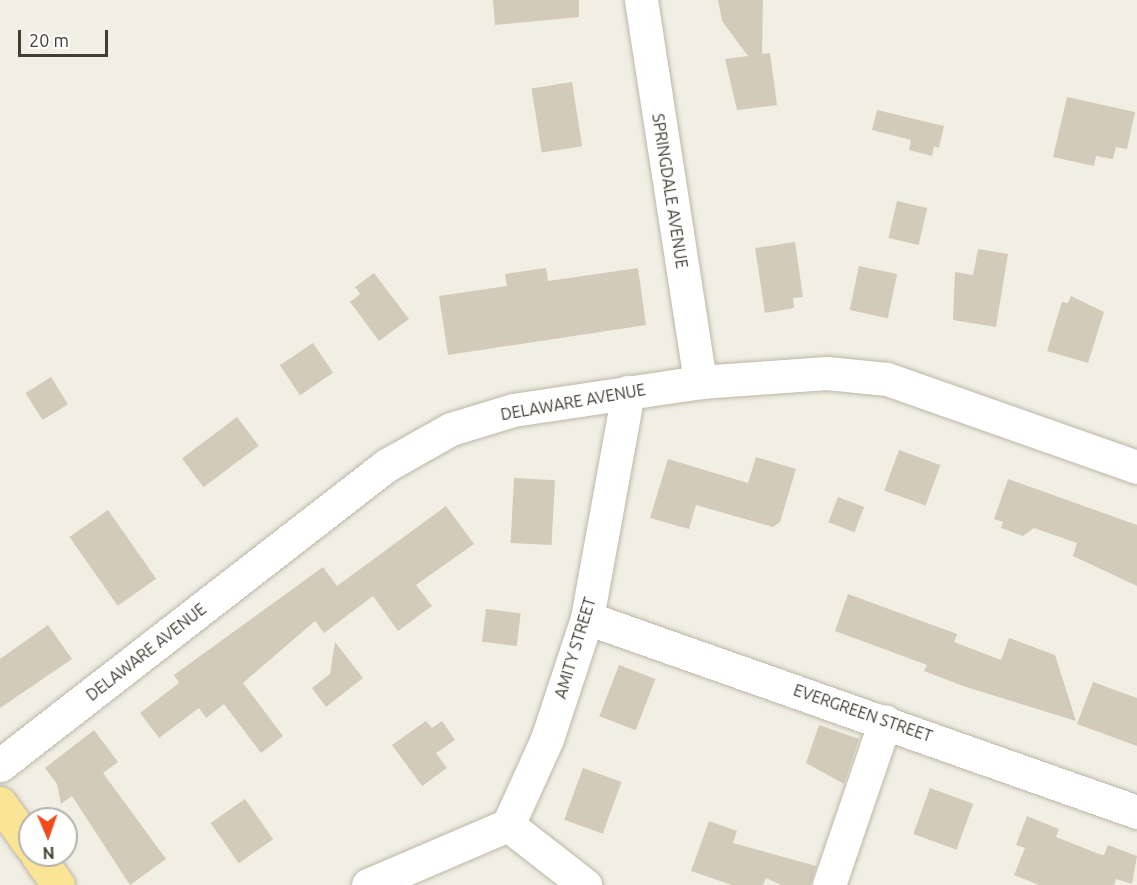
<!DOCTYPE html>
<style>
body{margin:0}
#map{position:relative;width:1137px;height:885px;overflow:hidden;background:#f1eee4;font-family:Ubuntu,sans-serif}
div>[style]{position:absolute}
.building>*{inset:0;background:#d2cbba;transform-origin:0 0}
.roads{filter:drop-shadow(0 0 2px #bcb6a7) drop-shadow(0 0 2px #bcb6a7)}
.minor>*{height:33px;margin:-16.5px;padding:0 16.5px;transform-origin:16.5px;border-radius:16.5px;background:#fff}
.major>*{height:33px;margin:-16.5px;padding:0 16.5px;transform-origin:16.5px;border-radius:16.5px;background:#fae495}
span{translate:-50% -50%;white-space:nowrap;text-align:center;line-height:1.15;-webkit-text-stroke:5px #fff;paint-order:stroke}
.street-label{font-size:16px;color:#433e34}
.north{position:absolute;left:18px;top:807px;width:60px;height:60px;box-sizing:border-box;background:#fff;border:2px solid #b4b2ae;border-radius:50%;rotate:178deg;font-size:16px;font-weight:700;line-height:24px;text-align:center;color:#433e34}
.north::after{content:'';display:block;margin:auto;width:21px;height:27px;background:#f14b1b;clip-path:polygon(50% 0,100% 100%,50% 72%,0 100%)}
.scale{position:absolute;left:18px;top:30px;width:90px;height:27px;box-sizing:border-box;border:3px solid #433e34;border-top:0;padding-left:8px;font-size:18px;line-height:21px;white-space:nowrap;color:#433e34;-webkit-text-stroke:4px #fff;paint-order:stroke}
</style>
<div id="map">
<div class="building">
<i style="clip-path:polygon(493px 0,579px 0,579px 17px,495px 25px)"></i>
<i style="clip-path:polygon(718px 0,763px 0,762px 54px,770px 53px,777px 105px,737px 110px,725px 59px,748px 56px,722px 21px)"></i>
<i style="left:572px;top:82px;width:65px;height:41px;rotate:81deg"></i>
<i style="clip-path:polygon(1067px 97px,1135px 112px,1127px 149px,1116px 147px,1113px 159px,1096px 156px,1094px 166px,1053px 157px)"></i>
<i style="clip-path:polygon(877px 110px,944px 126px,939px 148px,934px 146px,932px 156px,909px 150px,911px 140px,872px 130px)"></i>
<i style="left:897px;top:201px;width:31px;height:38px;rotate:13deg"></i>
<i style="clip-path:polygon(795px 242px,803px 297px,793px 298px,794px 308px,765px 313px,755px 248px)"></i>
<i style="clip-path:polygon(978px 249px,1008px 254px,996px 327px,953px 320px,955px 272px,973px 275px)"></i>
<i style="left:859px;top:266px;width:39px;height:45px;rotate:12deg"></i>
<i style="clip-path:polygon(546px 268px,548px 281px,638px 268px,646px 325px,448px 355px,439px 296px,507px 286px,505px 274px)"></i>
<i style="clip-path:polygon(374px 273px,409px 319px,379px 341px,350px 302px,360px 294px,355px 287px)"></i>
<i style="clip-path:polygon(1071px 296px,1104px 312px,1088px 363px,1047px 351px,1062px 302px,1068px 303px)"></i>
<i style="left:313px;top:343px;width:36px;height:40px;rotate:56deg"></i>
<i style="left:51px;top:377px;width:32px;height:30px;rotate:58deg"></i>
<i style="left:237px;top:417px;width:36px;height:69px;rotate:53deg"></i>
<i style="left:899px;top:450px;width:44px;height:43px;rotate:20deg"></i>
<i style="clip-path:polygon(756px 457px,796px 469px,780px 522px,773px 527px,696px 505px,689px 529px,650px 518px,668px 459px,748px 483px)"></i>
<i style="left:514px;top:478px;width:41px;height:65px;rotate:3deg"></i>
<i style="clip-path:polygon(1008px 479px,1137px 525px,1137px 586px,1073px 556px,1077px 543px,1034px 528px,1023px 536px,1001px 528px,1003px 522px,994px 519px)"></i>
<i style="left:838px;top:497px;width:28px;height:27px;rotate:21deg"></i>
<i style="clip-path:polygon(446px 506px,474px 544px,416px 585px,432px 606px,398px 631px,373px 596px,324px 633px,315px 621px,243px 683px,283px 736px,261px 753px,224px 704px,206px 718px,199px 708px,159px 738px,140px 713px,179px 683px,174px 675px,323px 567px,337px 586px)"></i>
<i style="left:108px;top:510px;width:84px;height:47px;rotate:55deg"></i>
<i style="clip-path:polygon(848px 594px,957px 634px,954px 642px,1001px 660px,1009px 638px,1055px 655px,1076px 721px,963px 686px,924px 671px,927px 665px,835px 631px)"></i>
<i style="left:486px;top:609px;width:35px;height:33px;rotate:7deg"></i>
<i style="clip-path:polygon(48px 625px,72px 659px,0 708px,0 659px)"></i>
<i style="clip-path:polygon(335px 642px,363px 678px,326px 707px,312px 688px,330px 674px)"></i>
<i style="left:619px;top:665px;width:39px;height:55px;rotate:21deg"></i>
<i style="clip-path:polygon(1093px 682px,1137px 698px,1137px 746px,1077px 724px)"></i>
<i style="clip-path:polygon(426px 721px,432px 728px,442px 721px,455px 740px,436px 753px,447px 768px,422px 786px,392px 745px)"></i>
<i style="clip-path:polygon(819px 725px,859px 739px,844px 784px,806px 763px)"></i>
<i style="clip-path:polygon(94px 730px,118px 762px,103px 773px,166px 859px,130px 885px,72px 796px,61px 804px,57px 784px,45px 768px)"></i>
<i style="left:583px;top:768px;width:41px;height:55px;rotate:20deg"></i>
<i style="left:930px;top:788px;width:46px;height:49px;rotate:20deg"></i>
<i style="left:245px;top:799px;width:49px;height:42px;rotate:55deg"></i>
<i style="clip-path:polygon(1027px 816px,1059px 829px,1056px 837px,1099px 854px,1104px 855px,1108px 845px,1137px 856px,1132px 884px,1116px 879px,1114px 885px,1039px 885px,1014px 875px,1025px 848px,1016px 845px)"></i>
<i style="clip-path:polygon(709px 821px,737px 831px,733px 843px,816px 866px,811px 885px,781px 885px,766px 878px,763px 885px,732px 885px,691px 871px)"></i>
</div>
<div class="roads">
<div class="minor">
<i style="left:641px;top:0;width:387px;rotate:81.2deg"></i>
<i style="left:587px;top:618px;width:583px;rotate:19.43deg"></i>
<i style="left:0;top:765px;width:490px;rotate:-37.8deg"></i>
<i style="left:387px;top:465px;width:73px;rotate:-29.4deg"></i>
<i style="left:451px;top:429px;width:65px;rotate:-17deg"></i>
<i style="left:513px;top:410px;width:189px;rotate:-8.5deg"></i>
<i style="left:700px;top:382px;width:127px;rotate:-4.1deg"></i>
<i style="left:827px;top:373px;width:60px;rotate:5.7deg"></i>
<i style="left:887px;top:379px;width:265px;rotate:19.4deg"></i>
<i style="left:508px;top:825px;width:94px;rotate:-65.6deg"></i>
<i style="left:547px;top:739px;width:127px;rotate:-71.7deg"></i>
<i style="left:587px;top:618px;width:230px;rotate:-79.7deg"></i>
<i style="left:368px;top:885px;width:152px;rotate:-23.2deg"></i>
<i style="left:508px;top:825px;width:98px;rotate:37.9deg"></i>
<i style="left:829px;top:885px;width:173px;rotate:-71.1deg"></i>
</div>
<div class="major">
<i style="left:0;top:803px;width:52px;rotate:54.5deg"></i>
<i style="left:37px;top:855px;width:37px;rotate:55deg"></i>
</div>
</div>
<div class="street-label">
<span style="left:670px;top:191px;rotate:81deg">SPRINGDALE AVENUE</span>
<span style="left:573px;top:402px;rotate:-10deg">DELAWARE AVENUE</span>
<span style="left:575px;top:648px;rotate:-73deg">AMITY STREET</span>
<span style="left:146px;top:652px;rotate:-38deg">DELAWARE AVENUE</span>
<span style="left:863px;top:713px;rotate:19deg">EVERGREEN STREET</span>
</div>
<div class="north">N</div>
<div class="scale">20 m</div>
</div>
